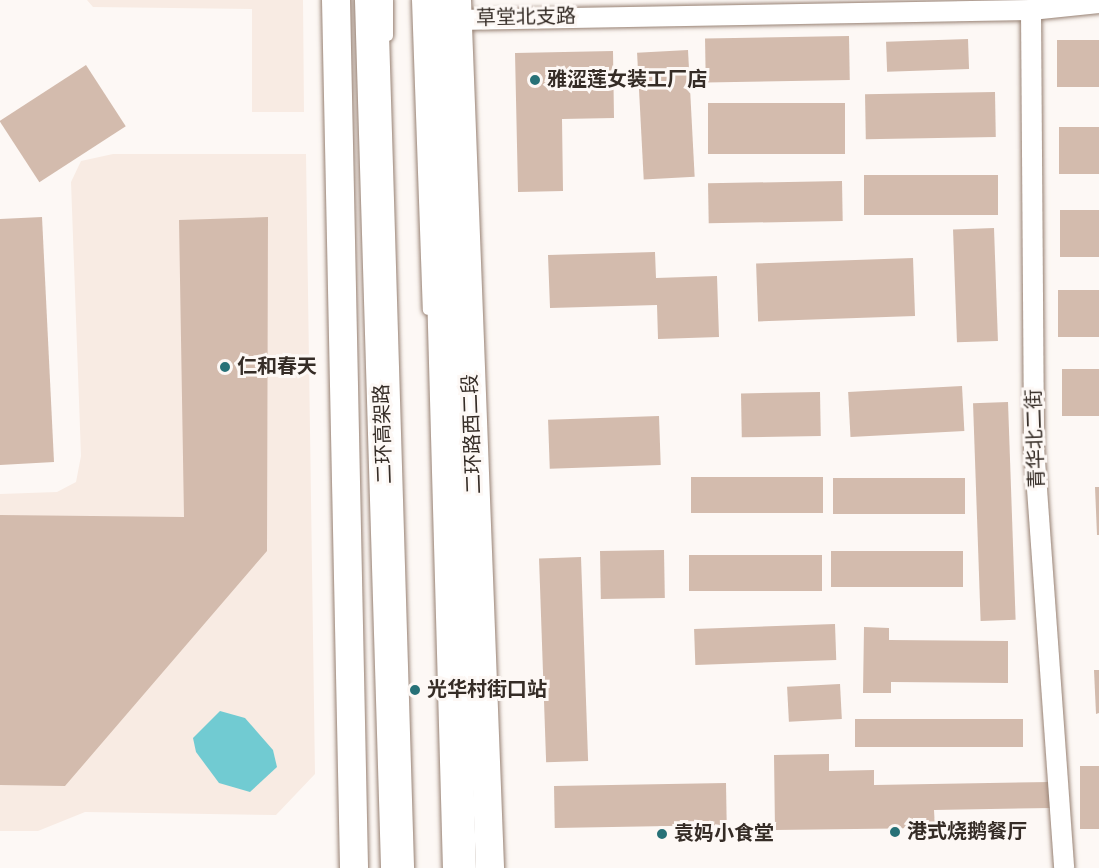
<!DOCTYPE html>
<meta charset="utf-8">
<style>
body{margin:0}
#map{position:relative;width:1099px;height:868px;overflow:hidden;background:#fdf8f5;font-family:Spectral,"Noto Sans SC",serif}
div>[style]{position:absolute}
.built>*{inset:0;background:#f8ebe3}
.water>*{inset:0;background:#71cbd2}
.building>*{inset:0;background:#d3bbad;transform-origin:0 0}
.roads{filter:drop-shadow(0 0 2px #978173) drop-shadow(0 0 2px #978173)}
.lane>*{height:10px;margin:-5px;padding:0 5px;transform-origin:5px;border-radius:5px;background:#fff}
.street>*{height:20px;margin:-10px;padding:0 10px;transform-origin:10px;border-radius:10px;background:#fff}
.secondary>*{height:28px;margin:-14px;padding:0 14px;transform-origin:14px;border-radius:14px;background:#fff}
.highway>*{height:33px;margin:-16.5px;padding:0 16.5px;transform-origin:16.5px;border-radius:16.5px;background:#fff}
.dots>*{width:16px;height:16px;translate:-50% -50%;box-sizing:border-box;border:3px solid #fdf8f5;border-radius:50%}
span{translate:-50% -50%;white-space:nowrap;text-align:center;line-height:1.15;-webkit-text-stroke:6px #fdf8f5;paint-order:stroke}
.street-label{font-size:20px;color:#352c26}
.poi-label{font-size:20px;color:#352c26;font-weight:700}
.left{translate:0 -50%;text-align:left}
</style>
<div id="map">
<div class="built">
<i style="clip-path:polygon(87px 0,303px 0,304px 112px,252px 112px,252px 9px,93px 7px)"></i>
<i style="clip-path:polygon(113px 154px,306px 154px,315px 774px,276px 815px,85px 812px,38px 831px,0 831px,0 494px,57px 492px,76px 482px,81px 456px,71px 182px,81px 161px)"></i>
</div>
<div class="water">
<i style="clip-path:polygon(220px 711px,245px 718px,273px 750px,277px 767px,250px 792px,219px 783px,196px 752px,193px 738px)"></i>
</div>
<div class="building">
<i style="left:849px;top:36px;width:44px;height:144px;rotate:89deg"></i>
<i style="left:968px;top:39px;width:30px;height:82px;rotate:88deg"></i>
<i style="left:1099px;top:40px;width:47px;height:42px;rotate:90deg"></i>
<i style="left:688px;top:50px;width:127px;height:51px;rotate:87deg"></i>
<i style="clip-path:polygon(613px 51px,614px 118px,562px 119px,563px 191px,518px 192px,515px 53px)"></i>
<i style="left:86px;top:65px;width:73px;height:103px;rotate:57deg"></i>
<i style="left:995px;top:92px;width:45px;height:130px;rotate:89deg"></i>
<i style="left:845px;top:103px;width:51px;height:137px;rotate:90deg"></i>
<i style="left:1099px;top:127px;width:47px;height:40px;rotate:90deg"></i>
<i style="left:998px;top:175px;width:40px;height:134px;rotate:90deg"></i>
<i style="left:842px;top:181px;width:40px;height:134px;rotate:89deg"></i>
<i style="left:1099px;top:210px;width:47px;height:39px;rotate:90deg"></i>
<i style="clip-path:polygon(42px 217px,54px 462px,0 465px,0 219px)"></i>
<i style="clip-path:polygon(268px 217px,267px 551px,65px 786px,0 785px,0 515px,184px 517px,179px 220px)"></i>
<i style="left:994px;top:228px;width:113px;height:41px;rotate:88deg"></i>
<i style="clip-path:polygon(655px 252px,656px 278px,717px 276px,719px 337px,658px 339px,657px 305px,550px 308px,548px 255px)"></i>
<i style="left:913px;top:258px;width:58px;height:157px;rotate:88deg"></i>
<i style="left:1099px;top:290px;width:47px;height:41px;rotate:90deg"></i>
<i style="left:1099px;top:369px;width:47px;height:37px;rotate:90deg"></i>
<i style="left:962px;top:386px;width:45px;height:114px;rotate:87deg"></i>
<i style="left:820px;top:392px;width:44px;height:79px;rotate:89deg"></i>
<i style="left:1008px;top:402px;width:218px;height:35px;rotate:88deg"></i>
<i style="left:659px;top:416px;width:49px;height:111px;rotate:88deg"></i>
<i style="left:823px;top:477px;width:36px;height:132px;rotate:90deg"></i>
<i style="left:965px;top:478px;width:36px;height:132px;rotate:90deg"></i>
<i style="clip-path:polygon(1095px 487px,1099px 487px,1099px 535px,1097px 535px)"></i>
<i style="left:664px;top:550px;width:48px;height:64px;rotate:89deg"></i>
<i style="left:963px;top:551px;width:36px;height:132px;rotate:90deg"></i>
<i style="left:822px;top:555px;width:36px;height:133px;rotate:90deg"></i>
<i style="left:581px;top:557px;width:204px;height:42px;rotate:88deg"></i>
<i style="left:835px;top:624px;width:36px;height:141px;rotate:88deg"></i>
<i style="clip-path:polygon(864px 627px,889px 628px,889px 640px,1008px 641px,1008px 683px,891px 682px,891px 693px,863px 693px)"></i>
<i style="clip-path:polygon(1094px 670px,1099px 670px,1099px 713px,1096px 714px)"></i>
<i style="left:840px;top:684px;width:35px;height:53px;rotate:87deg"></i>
<i style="left:1023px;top:719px;width:28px;height:168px;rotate:90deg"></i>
<i style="clip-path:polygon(829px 754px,829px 771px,874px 770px,874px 785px,1050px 782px,1051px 808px,934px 810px,935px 828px,775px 830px,774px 755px)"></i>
<i style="left:1099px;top:766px;width:63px;height:19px;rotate:90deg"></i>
<i style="left:726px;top:783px;width:42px;height:172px;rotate:89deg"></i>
</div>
<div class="roads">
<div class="lane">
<i style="left:417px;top:0;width:310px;rotate:88deg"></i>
<i style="left:388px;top:36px;width:36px;rotate:-90deg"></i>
</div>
<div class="street">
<i style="left:1031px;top:10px;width:437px;rotate:89.6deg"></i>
<i style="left:1034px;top:447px;width:422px;rotate:85.9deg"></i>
<i style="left:457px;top:20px;width:574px;rotate:-1deg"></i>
<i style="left:1031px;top:10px;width:68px;rotate:-5.9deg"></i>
</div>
<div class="secondary">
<i style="left:336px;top:0;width:868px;rotate:88.81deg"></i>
<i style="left:457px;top:0;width:869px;rotate:87.82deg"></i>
</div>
<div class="highway">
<i style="left:371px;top:0;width:868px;rotate:88.28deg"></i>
<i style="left:435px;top:0;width:868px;rotate:88.42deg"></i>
</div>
</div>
<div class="dots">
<i style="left:535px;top:80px;background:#277177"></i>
<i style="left:225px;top:367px;background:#277177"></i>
<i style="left:415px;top:690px;background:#277177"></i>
<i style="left:895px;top:832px;background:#277177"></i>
<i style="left:662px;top:834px;background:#277177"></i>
</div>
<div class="street-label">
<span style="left:526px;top:18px;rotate:-1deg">草堂北支路</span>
<span style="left:384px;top:434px;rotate:-92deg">二环高架路</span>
<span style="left:473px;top:434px;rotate:-92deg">二环路西二段</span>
<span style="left:1036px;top:439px;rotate:-92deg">青华北二街</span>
</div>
<div class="poi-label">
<span class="left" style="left:547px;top:80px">雅涩莲女装工厂店</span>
<span class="left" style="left:237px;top:367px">仁和春天</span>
<span class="left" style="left:427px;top:690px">光华村街口站</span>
<span class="left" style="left:907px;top:832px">港式烧鹅餐厅</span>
<span class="left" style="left:674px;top:834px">袁妈小食堂</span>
</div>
</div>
